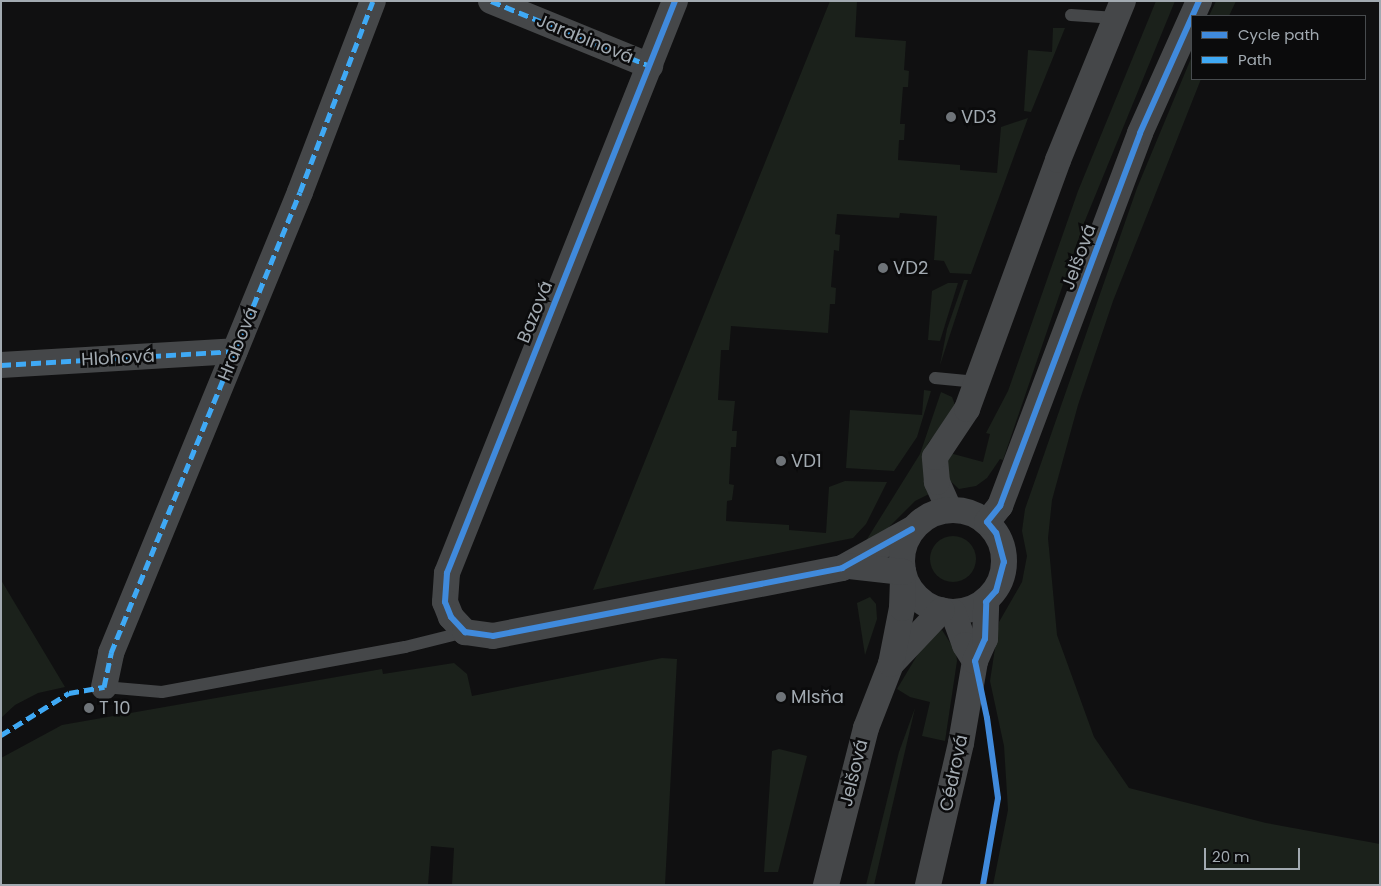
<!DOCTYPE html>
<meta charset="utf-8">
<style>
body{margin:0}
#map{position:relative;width:1381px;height:886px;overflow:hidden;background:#101011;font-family:Poppins,sans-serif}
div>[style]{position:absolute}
.green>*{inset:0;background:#1b211b}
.round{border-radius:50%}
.service>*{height:12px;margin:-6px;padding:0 6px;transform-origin:6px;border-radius:6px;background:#454749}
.minor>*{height:26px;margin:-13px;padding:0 13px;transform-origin:13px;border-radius:13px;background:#454749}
.minor>.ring{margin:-13px;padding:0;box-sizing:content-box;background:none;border:26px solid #454749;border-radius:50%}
.quiet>*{height:5px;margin-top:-2.5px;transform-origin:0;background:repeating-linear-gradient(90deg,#3fa9f5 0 10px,transparent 0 15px)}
.cycleway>*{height:6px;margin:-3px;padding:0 3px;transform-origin:3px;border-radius:3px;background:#408adc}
.dots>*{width:14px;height:14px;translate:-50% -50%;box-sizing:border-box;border:2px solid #0b0b0c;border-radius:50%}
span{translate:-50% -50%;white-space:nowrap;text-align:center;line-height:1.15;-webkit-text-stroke:5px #0b0b0c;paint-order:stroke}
.street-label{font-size:18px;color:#a2aab1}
.poi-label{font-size:18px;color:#a2aab1}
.left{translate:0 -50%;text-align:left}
.frame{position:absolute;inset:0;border:2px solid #a2aab1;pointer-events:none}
.legend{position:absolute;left:1191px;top:15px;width:175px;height:65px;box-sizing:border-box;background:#0b0b0c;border:1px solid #474b4e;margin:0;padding:6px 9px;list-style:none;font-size:15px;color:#a2aab1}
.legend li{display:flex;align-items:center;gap:10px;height:25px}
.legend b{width:25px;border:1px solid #474b4e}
.scale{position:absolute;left:1204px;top:848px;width:96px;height:22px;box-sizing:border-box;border:2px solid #a2aab1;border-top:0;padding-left:6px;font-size:15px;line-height:18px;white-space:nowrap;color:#a2aab1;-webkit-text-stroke:4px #0b0b0c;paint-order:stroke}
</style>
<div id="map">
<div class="green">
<i style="clip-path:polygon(830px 1px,857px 1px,855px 37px,906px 41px,904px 70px,909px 71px,908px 87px,903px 87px,900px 124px,905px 124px,904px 140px,899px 140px,898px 160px,960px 165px,960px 170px,997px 173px,1001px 127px,1028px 118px,971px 274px,950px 273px,944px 261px,934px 260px,937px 216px,900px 213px,899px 218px,837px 214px,835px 234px,840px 235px,839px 251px,834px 250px,831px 287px,836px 288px,835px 304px,830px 304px,828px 333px,731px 326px,729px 350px,721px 350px,718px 400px,735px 401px,732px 431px,737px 431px,736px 447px,731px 447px,729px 484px,734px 485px,732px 500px,727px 501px,726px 521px,789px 525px,789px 530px,826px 533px,829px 487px,845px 481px,887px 482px,866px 524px,853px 538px,593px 590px)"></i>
<i style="clip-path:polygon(1156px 1px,1175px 1px,1084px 223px,1003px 460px,1000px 459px,987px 478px,976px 486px,959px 489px,946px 477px,946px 452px,983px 462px,990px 434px,986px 433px,1008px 391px,1078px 191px)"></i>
<i style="clip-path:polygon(1216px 1px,1236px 1px,1229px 16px,1209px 16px)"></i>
<i style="clip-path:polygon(1053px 28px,1065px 28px,1031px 112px,1024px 111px,1028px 50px,1052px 52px)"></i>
<i style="clip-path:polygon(1192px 56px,1192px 79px,1201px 79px,1113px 301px,1078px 405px,1052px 500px,1048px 538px,1057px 635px,1094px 737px,1129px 788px,1266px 823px,1380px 844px,1380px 885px,993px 885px,1008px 810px,1004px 746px,990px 681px,999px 622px,1022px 582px,1027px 556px,1022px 531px,1025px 509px,1137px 188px)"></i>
<i style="clip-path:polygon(964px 280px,968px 280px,940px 365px,947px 329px)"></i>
<i style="clip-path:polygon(948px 283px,958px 283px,940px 341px,928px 340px,932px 291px)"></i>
<i style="clip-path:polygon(924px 390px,931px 391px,917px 437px,894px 471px,846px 468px,850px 410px,922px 415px)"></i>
<i style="clip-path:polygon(941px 392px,952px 397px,955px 405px,951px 416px,928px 443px,925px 453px,929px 494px,915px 501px,881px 535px,864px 544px,920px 454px)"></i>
<i class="round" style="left:930px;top:536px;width:46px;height:46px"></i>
<i style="clip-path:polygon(1px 580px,65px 687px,38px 693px,15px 705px,1px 718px)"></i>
<i style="clip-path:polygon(870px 597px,876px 604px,877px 619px,865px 655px,857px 603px)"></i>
<i style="clip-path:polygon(942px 630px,956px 652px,957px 661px,945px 741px,922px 736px,930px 702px,910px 697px,897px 689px,921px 649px,932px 635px)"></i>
<i style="clip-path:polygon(662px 658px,677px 659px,665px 885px,452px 885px,454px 848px,431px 846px,428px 885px,1px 885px,1px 758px,62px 725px,382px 669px,383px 674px,454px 663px,467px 674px,472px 696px)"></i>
<i style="clip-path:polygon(915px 708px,874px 885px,866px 885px,899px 752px)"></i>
<i style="clip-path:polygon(779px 749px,807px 756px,778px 872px,764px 872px,772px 751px)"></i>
</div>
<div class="service">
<i style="left:1071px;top:15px;width:45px;rotate:3.8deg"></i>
<i style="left:935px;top:378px;width:42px;rotate:5.4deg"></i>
<i style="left:104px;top:687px;width:58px;rotate:4.9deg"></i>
<i style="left:162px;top:692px;width:247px;rotate:-10.5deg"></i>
<i style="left:405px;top:647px;width:62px;rotate:-14deg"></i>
</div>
<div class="minor">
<i style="left:491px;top:1px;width:172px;rotate:22.2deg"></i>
<i style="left:675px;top:1px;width:616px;rotate:111.73deg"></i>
<i style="left:447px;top:573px;width:29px;rotate:94deg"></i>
<i style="left:445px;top:602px;width:16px;rotate:68deg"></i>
<i style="left:451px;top:617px;width:21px;rotate:47deg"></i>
<i style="left:465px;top:632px;width:28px;rotate:8deg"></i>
<i style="left:493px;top:636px;width:356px;rotate:-11deg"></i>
<i style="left:842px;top:568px;width:80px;rotate:-29.1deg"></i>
<i style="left:1px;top:365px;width:234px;rotate:-3.4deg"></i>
<i style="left:949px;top:509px;width:30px;rotate:-114deg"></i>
<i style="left:937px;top:482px;width:25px;rotate:-95deg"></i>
<i style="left:935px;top:457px;width:58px;rotate:-56.3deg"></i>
<i style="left:967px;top:409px;width:265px;rotate:-69.9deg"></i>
<i style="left:1058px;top:160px;width:172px;rotate:-67.8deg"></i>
<i class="ring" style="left:902px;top:510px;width:76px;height:76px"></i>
<i style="left:987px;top:522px;width:21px;rotate:-51deg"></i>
<i style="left:1000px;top:506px;width:398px;rotate:-69.4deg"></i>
<i style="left:1140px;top:133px;width:145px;rotate:-65.9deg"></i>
<i style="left:953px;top:612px;width:35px;rotate:70deg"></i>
<i style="left:965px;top:645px;width:19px;rotate:58deg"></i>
<i style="left:891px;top:664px;width:74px;rotate:-46.6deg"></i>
<i style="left:104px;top:687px;width:35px;rotate:-78deg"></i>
<i style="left:111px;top:653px;width:498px;rotate:-67.7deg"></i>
<i style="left:300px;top:192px;width:204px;rotate:-69.1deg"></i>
<i style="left:826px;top:885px;width:162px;rotate:-75.7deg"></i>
<i style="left:866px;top:728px;width:69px;rotate:-68.7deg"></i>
<i style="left:891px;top:664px;width:57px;rotate:-78.9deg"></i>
<i style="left:902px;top:608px;width:36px;rotate:-88deg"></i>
<i style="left:903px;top:572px;width:54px;rotate:-173.7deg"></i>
<i style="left:928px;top:885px;width:146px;rotate:-76.9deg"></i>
<i style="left:961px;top:743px;width:83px;rotate:-80.3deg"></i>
<i style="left:975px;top:661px;width:24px;rotate:-66deg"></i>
<i style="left:985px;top:639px;width:37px;rotate:-88deg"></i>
</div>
<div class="quiet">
<i style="left:491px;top:1px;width:172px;rotate:22.2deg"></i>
<i style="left:1px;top:365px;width:234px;rotate:-3.4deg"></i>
<i style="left:1px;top:735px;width:80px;rotate:-31.7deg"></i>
<i style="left:69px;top:693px;width:36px;rotate:-10deg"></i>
<i style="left:104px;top:687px;width:35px;rotate:-78deg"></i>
<i style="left:111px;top:653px;width:498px;rotate:-67.7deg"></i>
<i style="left:300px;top:192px;width:204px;rotate:-69.1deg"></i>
</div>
<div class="cycleway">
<i style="left:675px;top:1px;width:616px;rotate:111.73deg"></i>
<i style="left:447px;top:573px;width:29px;rotate:94deg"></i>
<i style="left:445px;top:602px;width:16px;rotate:68deg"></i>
<i style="left:451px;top:617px;width:21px;rotate:47deg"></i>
<i style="left:465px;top:632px;width:28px;rotate:8deg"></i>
<i style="left:493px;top:636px;width:356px;rotate:-11deg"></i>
<i style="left:842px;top:568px;width:80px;rotate:-29.1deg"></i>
<i style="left:983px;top:885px;width:88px;rotate:-80.2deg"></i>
<i style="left:998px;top:798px;width:81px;rotate:-97.8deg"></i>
<i style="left:987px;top:718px;width:58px;rotate:-101.9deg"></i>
<i style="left:975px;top:661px;width:24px;rotate:-66deg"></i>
<i style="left:985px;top:639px;width:37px;rotate:-88deg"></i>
<i style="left:986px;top:602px;width:15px;rotate:-48deg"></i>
<i style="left:996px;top:591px;width:30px;rotate:-75deg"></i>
<i style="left:1004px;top:562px;width:30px;rotate:-105deg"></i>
<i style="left:996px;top:533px;width:14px;rotate:-129deg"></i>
<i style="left:987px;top:522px;width:21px;rotate:-51deg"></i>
<i style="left:1000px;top:506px;width:398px;rotate:-69.4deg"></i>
<i style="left:1140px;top:133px;width:145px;rotate:-65.9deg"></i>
</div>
<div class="dots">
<i style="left:951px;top:117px;background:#6f7479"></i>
<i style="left:883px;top:268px;background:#6f7479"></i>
<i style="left:781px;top:461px;background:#6f7479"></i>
<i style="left:781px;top:697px;background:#6f7479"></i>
<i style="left:89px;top:708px;background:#6f7479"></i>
</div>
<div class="street-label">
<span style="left:585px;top:39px;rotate:22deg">Jarabinová</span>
<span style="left:1079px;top:257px;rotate:-70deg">Jelšová</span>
<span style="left:535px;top:312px;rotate:-68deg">Bazová</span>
<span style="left:238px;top:344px;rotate:-68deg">Hrabová</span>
<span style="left:118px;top:358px;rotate:-3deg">Hlohová</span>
<span style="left:854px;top:773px;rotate:-76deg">Jelšová</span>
<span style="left:954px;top:773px;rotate:-78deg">Cédrová</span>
</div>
<div class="poi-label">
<span class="left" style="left:961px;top:117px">VD3</span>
<span class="left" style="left:893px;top:268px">VD2</span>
<span class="left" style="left:791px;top:461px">VD1</span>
<span class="left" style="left:791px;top:697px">Mlsňa</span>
<span class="left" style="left:99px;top:708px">T 10</span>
</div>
<div class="frame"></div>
<ul class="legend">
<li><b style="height:6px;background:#408adc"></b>Cycle path</li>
<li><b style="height:6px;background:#3fa9f5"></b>Path</li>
</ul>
<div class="scale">20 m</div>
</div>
